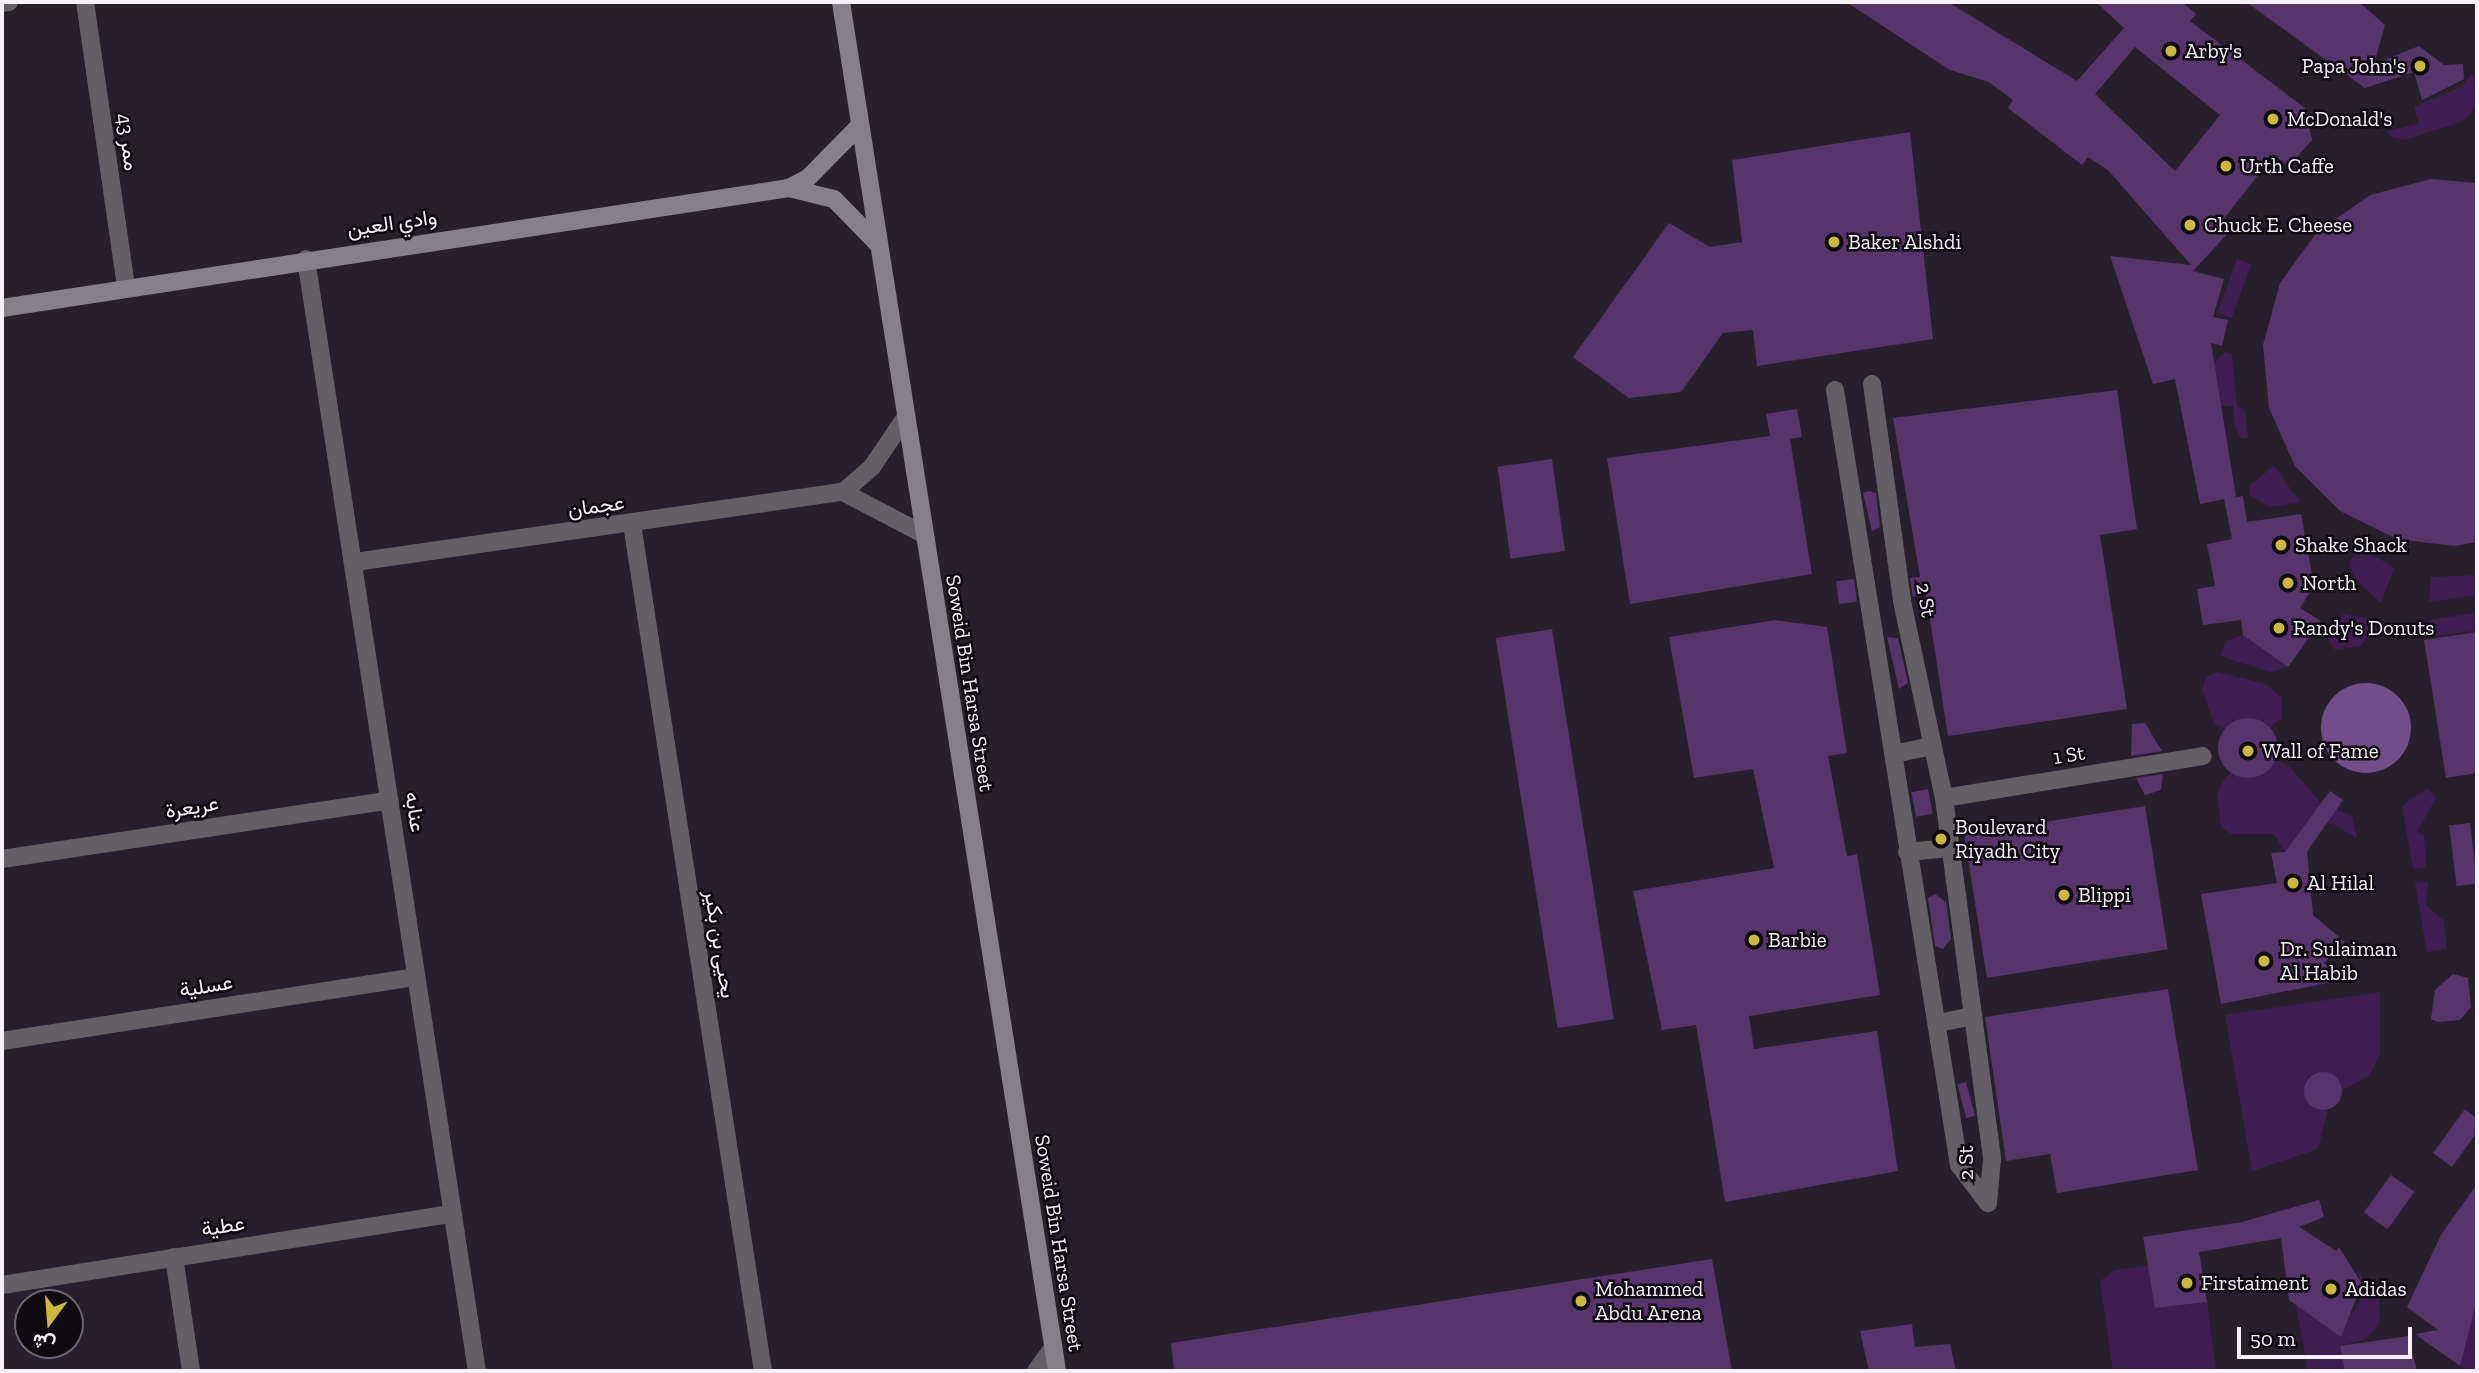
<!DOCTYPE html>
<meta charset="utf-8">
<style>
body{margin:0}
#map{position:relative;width:2479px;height:1373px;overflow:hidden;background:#27202c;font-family:"Zilla Slab",Vazirmatn,serif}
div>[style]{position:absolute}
.green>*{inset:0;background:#3e1d52;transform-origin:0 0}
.water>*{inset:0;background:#724f8a}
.round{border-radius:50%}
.building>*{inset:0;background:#56346c;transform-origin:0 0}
.street>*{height:18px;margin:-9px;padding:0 9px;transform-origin:9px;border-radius:9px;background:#625f65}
.secondary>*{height:18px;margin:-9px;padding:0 9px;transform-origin:9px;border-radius:9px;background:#86808b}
.dots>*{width:19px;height:19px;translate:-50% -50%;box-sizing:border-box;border:4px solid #0e0b11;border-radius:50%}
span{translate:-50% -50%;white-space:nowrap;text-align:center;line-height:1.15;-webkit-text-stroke:5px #0e0b11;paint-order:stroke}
.poi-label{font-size:21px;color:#f5f0f9}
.left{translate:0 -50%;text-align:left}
.right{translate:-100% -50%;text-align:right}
.street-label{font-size:21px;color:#f5f0f9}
.frame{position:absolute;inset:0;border:4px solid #f5f0f9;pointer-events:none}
.north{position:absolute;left:14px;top:1289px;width:70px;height:70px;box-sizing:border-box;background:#0e0b11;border:2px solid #6a676e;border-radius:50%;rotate:196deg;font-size:19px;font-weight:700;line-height:28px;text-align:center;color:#f5f0f9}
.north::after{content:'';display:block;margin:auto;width:24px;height:32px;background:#ccb938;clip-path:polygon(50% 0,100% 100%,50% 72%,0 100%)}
.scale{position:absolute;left:2237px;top:1327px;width:175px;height:32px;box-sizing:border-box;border:4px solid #f5f0f9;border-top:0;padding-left:9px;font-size:21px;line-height:24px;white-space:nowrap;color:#f5f0f9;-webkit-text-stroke:5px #0e0b11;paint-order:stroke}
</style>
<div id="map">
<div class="green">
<i style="clip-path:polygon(2471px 75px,2477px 78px,2477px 105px,2464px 121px,2404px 140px,2391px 137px,2387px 131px,2419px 124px,2414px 107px,2461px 87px)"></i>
<i style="left:2237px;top:259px;width:15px;height:57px;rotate:20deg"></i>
<i style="clip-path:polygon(2225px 352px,2232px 354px,2237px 406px,2245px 410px,2248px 438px,2241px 438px,2235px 427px,2233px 406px,2217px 406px,2211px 365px)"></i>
<i style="clip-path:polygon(2274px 466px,2300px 502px,2270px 507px,2250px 495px,2250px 485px)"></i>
<i style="clip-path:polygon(2357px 545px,2394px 568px,2381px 603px,2355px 579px,2349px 564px)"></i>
<i style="clip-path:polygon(2477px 575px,2477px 595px,2429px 602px,2431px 577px)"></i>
<i style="clip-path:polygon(2474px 613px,2473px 631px,2427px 637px,2430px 620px)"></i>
<i style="clip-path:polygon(2343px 614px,2377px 620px,2375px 629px,2360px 646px,2335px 650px,2328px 639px)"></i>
<i style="clip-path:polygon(2243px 635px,2288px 667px,2270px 672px,2220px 656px,2226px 641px)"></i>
<i style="clip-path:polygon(2217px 672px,2265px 684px,2281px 697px,2282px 718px,2270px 727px,2252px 719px,2225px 729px,2214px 724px,2202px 689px,2206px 677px)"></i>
<i style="clip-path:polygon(2276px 760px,2288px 765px,2320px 802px,2352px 816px,2357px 838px,2314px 813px,2285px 852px,2274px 834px,2231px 834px,2221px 826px,2217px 795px,2222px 782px,2230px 773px,2259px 777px)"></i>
<i style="clip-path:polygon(2427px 788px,2436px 798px,2417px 832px,2424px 835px,2426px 868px,2413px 869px,2402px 806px)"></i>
<i style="clip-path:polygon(2428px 882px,2426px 905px,2444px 921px,2447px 949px,2427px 952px,2415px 883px)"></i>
<i style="clip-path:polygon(2380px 992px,2380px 1053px,2370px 1075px,2343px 1090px,2328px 1109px,2318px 1149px,2252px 1171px,2225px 1015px)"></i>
<i style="clip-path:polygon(2171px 1262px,2155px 1308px,2207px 1302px,2216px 1371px,2113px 1371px,2100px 1281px,2115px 1270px)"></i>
<i style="clip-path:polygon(2359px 1273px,2379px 1297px,2380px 1323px,2366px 1339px,2340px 1346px,2345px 1369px,2308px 1371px,2296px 1305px,2344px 1325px,2359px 1304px)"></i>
<i style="clip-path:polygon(2477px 1299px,2477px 1371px,2468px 1371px,2460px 1366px)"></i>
</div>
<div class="water">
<i class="round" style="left:2321px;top:683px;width:90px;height:90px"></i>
</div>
<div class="building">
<i style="clip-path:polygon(evenodd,1846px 2px,1948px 2px,2077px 81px,2124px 28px,2096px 2px,2182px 2px,2196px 14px,2190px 21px,2305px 108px,2312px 140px,2289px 166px,2274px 155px,2222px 221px,2231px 230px,2193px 271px,2224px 279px,2213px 317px,2228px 320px,2222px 346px,2211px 343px,2236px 497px,2226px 499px,2243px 496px,2247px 522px,2301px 514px,2314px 586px,2300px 608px,2321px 621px,2288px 667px,2243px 635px,2241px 620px,2203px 625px,2197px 589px,2215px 586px,2207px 544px,2232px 539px,2224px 499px,2200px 504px,2175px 379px,2153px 384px,2110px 256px,2191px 265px,2108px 170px,2088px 157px,2082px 165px,2008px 108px,2013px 100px,1989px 82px,1950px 70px,1846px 2px,2135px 47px,2220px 115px,2175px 171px,2095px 94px,2135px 47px)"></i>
<i style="clip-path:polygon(2246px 2px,2359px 2px,2385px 25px,2374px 64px,2419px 46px,2444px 65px,2463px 64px,2464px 79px,2422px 100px,2414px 72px,2365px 88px)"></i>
<i style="clip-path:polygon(1910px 132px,1933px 339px,1757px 366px,1753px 330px,1723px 333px,1681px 392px,1629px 398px,1573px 357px,1669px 223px,1710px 247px,1742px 242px,1732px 160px)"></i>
<i style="clip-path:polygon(2431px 179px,2477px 183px,2477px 542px,2455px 546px,2397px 539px,2340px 511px,2295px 466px,2269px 408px,2263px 345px,2280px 283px,2317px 232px,2370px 195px)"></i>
<i style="clip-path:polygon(2117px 390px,2137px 529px,2100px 535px,2127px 709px,1948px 736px,1926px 594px,1913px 597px,1910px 578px,1920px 577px,1893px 418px)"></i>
<i style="clip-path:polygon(1797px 409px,1802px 437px,1790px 439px,1812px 574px,1630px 604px,1607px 458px,1770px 436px,1766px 414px)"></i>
<i style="left:1552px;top:459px;width:93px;height:55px;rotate:82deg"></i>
<i style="clip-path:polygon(1869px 491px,1876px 493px,1880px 527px,1872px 531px,1863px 493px)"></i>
<i style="left:1854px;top:579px;width:23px;height:18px;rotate:83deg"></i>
<i style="clip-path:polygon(1775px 620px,1827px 627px,1847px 753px,1828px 756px,1847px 856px,1857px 854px,1880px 995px,1749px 1016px,1754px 1049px,1877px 1031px,1898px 1171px,1725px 1202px,1696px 1025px,1662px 1030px,1633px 891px,1774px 868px,1753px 769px,1694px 778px,1669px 637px)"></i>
<i style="left:1552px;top:629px;width:395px;height:57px;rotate:81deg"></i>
<i style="clip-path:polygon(2477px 632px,2477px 773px,2446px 778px,2424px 640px)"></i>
<i style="clip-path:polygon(1887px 637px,1898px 638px,1908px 683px,1899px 689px)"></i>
<i class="round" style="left:2218px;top:718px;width:60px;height:60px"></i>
<i style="clip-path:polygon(2145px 723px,2162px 751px,2131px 756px,2132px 724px)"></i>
<i style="clip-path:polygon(2163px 774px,2161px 790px,2145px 795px,2136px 778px)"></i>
<i style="left:1928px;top:789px;width:25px;height:17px;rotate:79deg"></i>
<i style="clip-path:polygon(2330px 791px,2343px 800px,2307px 852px,2313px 915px,2345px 942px,2324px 963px,2348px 979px,2221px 1004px,2201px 894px,2277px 883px,2271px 853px,2285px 852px)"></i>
<i style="left:2145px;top:806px;width:145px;height:183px;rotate:81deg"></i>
<i style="left:2470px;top:823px;width:61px;height:21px;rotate:83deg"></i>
<i style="clip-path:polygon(1935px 894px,1946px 902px,1951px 939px,1943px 949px,1935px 946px,1928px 898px)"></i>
<i style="clip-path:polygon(2453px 974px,2468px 978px,2471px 1007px,2460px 1020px,2438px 1022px,2431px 1019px,2435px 990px)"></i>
<i style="clip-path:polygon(2168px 989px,2198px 1170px,2057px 1193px,2050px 1154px,2006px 1161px,1985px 1017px)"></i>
<i class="round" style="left:2304px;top:1072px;width:38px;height:38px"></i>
<i style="left:1966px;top:1082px;width:35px;height:9px;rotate:75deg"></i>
<i style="clip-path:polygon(2465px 1109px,2477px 1119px,2477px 1132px,2452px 1167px,2433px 1153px)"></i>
<i style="left:2391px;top:1175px;width:29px;height:46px;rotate:36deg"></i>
<i style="clip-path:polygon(2477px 1184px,2477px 1299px,2460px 1366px,2415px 1334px,2438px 1330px,2407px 1307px,2441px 1235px)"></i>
<i style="clip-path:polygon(2319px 1200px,2324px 1217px,2299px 1227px,2336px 1251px,2339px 1247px,2362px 1284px,2341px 1337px,2289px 1300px,2281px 1238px,2199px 1252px,2207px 1302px,2155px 1308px,2143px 1237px,2242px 1222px)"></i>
<i style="clip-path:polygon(1712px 1259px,1732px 1371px,1174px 1371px,1171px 1343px)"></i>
<i style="clip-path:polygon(1912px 1324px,1915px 1347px,1950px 1344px,1956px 1371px,1869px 1371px,1860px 1331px)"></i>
<i style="clip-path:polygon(2408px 1336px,2417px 1371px,2345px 1371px,2340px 1346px)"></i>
</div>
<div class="street">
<i style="left:85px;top:2px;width:289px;rotate:81.8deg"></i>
<i style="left:2px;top:3px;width:7px;rotate:-8deg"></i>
<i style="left:306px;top:259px;width:1125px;rotate:81.26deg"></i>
<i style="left:1872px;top:384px;width:219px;rotate:82.1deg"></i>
<i style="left:1902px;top:601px;width:201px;rotate:78deg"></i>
<i style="left:1944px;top:798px;width:364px;rotate:82.4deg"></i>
<i style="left:1992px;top:1159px;width:44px;rotate:95.2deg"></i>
<i style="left:1835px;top:390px;width:785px;rotate:80.91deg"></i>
<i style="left:1959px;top:1165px;width:48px;rotate:52.7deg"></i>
<i style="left:905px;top:418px;width:59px;rotate:124deg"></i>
<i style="left:872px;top:467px;width:38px;rotate:139deg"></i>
<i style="left:843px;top:492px;width:90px;rotate:27.7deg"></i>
<i style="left:632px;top:524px;width:857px;rotate:81.21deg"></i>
<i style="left:355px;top:562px;width:493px;rotate:-8.2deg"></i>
<i style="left:1894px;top:754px;width:39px;rotate:-12deg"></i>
<i style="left:1944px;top:798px;width:262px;rotate:-9.2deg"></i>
<i style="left:1907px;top:852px;width:42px;rotate:-5.4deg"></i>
<i style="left:2px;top:859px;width:392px;rotate:-8.6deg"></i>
<i style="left:1938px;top:1023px;width:33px;rotate:-11deg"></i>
<i style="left:2px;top:1041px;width:419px;rotate:-8.8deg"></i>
<i style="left:174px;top:1257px;width:115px;rotate:81.5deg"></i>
<i style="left:2px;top:1285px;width:456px;rotate:-9deg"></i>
<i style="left:1036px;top:1371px;width:29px;rotate:-54deg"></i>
</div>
<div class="secondary">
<i style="left:841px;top:2px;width:1386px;rotate:81.03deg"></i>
<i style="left:789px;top:188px;width:21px;rotate:-28deg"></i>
<i style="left:808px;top:178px;width:74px;rotate:-45.5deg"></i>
<i style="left:2px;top:308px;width:796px;rotate:-8.67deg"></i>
<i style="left:789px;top:188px;width:46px;rotate:13.7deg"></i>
<i style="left:834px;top:199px;width:62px;rotate:45.7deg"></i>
</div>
<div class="dots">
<i style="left:2171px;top:51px;background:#ccb938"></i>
<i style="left:2420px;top:66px;background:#ccb938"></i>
<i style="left:2273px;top:119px;background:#ccb938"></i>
<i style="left:2226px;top:166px;background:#ccb938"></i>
<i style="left:2190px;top:225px;background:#ccb938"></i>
<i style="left:1834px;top:242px;background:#ccb938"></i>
<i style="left:2281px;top:545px;background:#ccb938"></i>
<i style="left:2288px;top:583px;background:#ccb938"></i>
<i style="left:2279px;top:628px;background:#ccb938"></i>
<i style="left:2248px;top:751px;background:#ccb938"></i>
<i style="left:1941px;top:839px;background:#ccb938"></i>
<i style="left:2293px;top:883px;background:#ccb938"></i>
<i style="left:2064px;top:895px;background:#ccb938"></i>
<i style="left:1754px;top:940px;background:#ccb938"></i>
<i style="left:2264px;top:961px;background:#ccb938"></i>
<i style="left:2187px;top:1283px;background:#ccb938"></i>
<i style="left:2331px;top:1289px;background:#ccb938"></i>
<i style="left:1581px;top:1301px;background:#ccb938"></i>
</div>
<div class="poi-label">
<span class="left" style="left:2185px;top:51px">Arby's</span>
<span class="right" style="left:2406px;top:66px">Papa John's</span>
<span class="left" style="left:2287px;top:119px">McDonald's</span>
<span class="left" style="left:2240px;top:166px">Urth Caffe</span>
<span class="left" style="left:2204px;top:225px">Chuck E. Cheese</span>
<span class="left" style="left:1848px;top:242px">Baker Alshdi</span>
<span class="left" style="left:2295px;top:545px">Shake Shack</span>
<span class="left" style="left:2302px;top:583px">North</span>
<span class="left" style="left:2293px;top:628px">Randy's Donuts</span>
<span class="left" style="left:2262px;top:751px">Wall of Fame</span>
<span class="left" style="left:1955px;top:839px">Boulevard<br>Riyadh City</span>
<span class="left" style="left:2307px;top:883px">Al Hilal</span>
<span class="left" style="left:2078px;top:895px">Blippi</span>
<span class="left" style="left:1768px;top:940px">Barbie</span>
<span class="left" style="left:2280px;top:961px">Dr. Sulaiman<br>Al Habib</span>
<span class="left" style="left:2201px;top:1283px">Firstaiment</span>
<span class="left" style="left:1595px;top:1301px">Mohammed<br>Abdu Arena</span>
<span class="left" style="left:2345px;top:1289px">Adidas</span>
</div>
<div class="street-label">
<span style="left:128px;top:142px;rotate:82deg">ممر 43</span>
<span style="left:392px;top:223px;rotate:-8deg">وادي العين</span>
<span style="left:596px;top:506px;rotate:-8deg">عجمان</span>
<span style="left:1926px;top:600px;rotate:80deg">2 St</span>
<span style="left:970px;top:683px;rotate:81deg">Soweid Bin Harsa Street</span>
<span style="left:2069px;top:755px;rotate:-9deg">1 St</span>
<span style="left:192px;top:807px;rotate:-9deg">عريعرة</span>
<span style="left:415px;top:812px;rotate:82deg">عنابه</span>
<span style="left:720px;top:944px;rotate:81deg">يحيى بن بكير</span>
<span style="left:206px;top:986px;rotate:-9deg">عسلية</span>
<span style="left:1966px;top:1163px;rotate:-90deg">2 St</span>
<span style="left:223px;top:1226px;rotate:-9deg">عطية</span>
<span style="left:1059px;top:1243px;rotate:81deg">Soweid Bin Harsa Street</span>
</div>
<div class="frame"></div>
<div class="north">ش</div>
<div class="scale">50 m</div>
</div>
